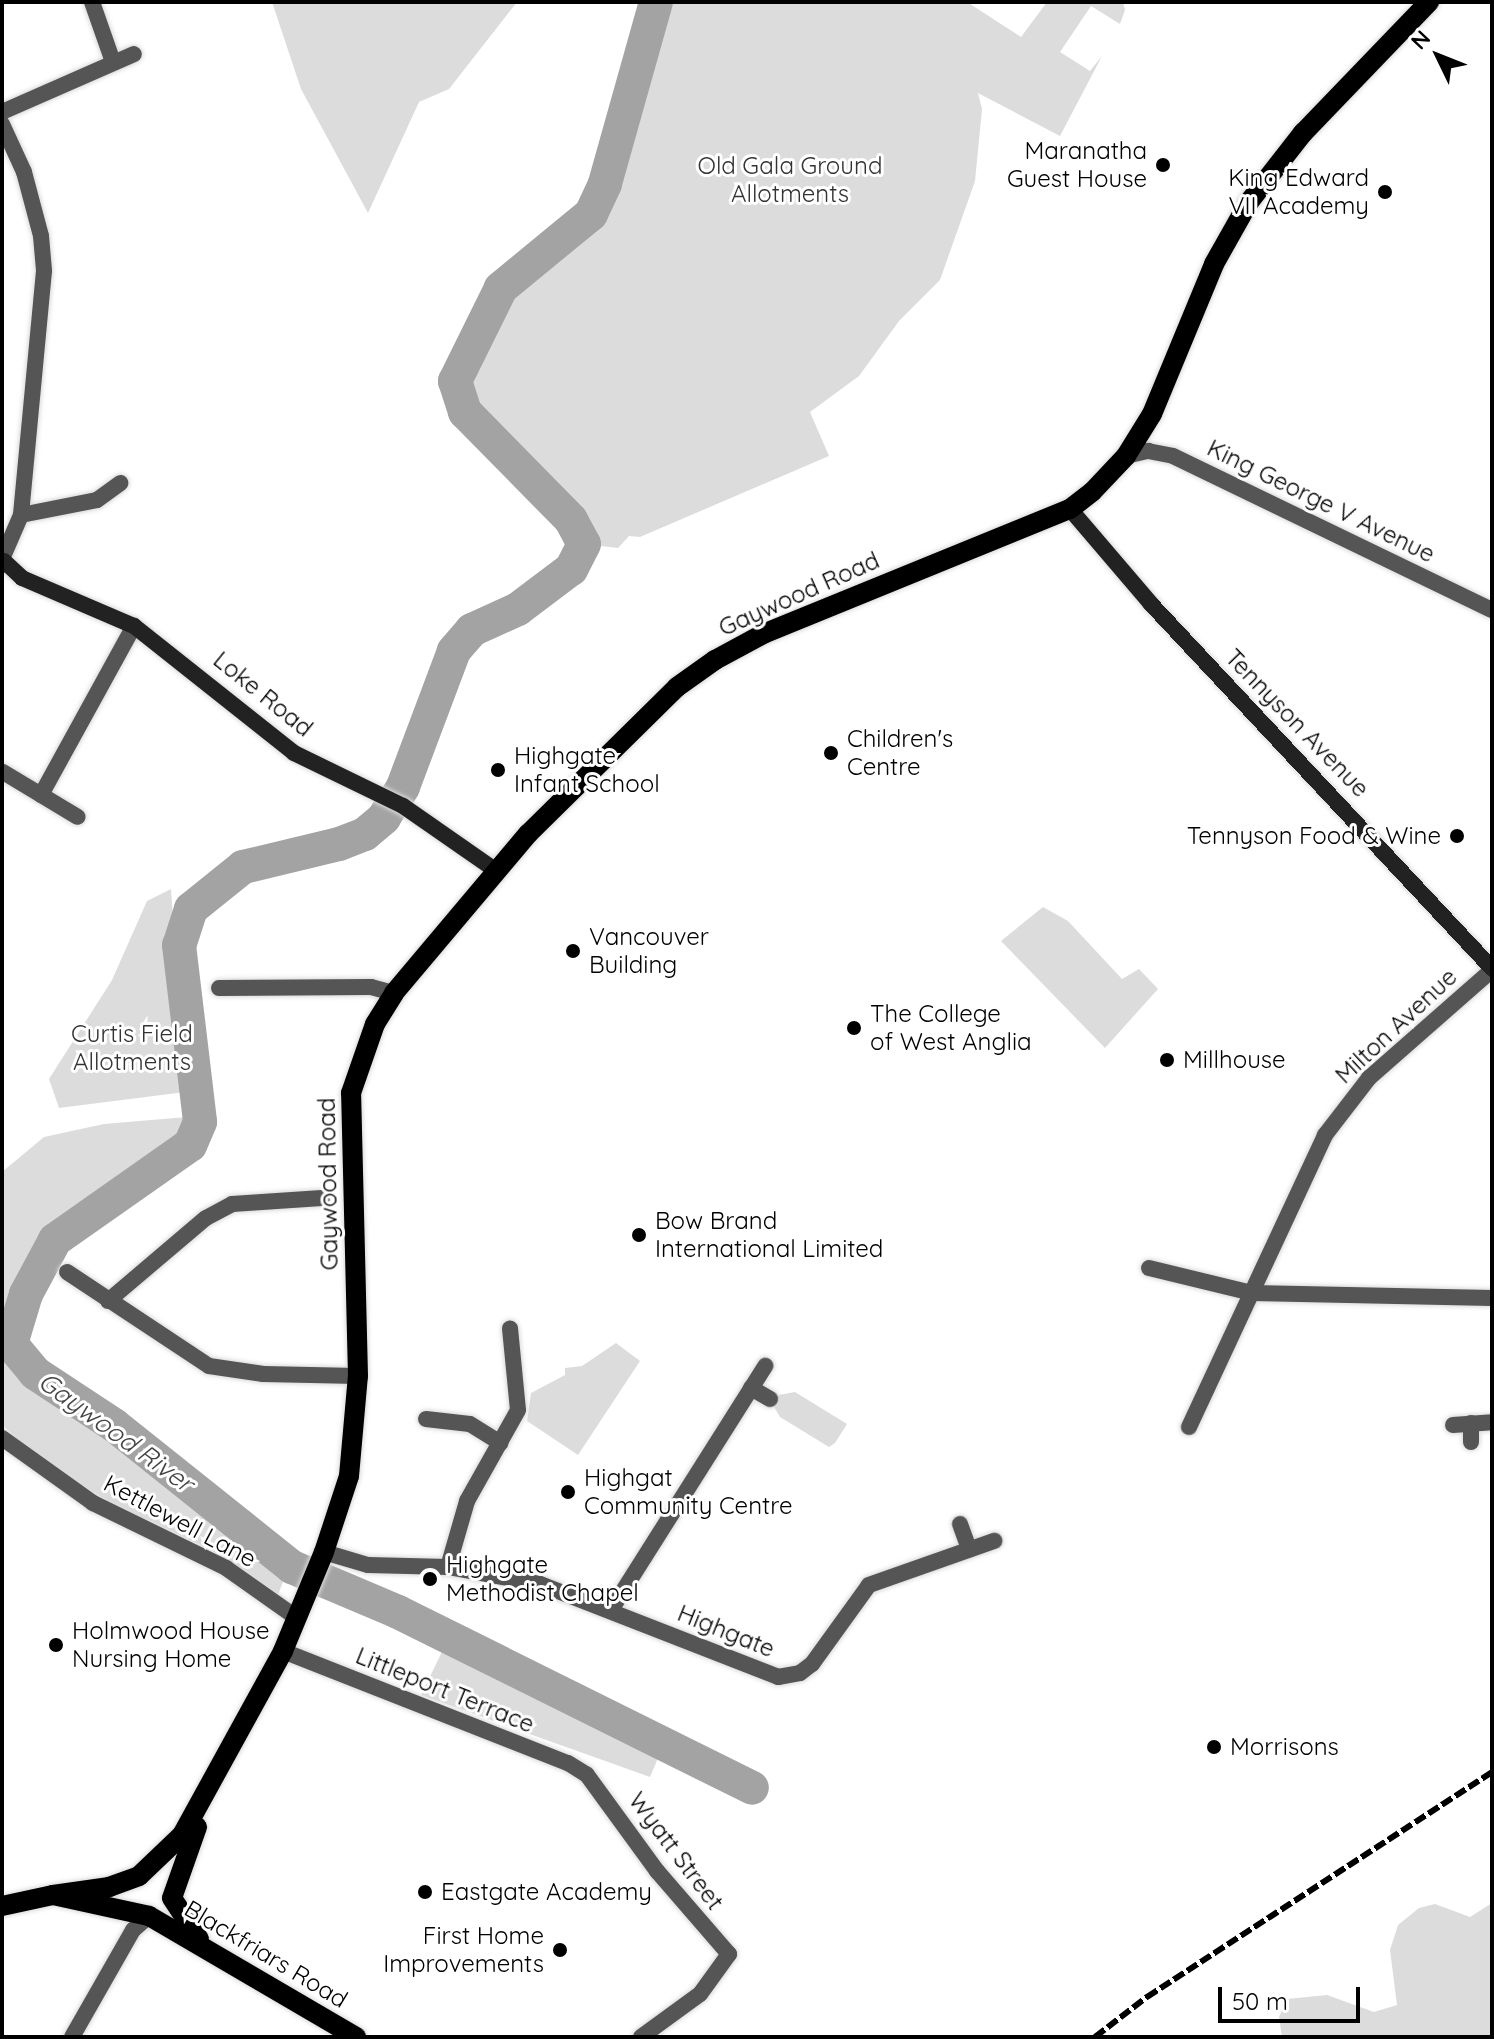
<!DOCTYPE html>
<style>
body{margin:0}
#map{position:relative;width:1494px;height:2039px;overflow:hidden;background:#fff;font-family:Quicksand,sans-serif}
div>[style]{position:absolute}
.green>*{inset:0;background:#dcdcdc}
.river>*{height:34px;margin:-17px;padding:0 17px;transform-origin:17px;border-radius:17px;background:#a3a3a3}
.roads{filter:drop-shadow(0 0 2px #dbdbdb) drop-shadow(0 0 2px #dbdbdb)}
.street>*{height:16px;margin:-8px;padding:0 8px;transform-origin:8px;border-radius:8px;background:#555}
.secondary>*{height:16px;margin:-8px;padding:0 8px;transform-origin:8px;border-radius:8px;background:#222}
.primary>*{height:20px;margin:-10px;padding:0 10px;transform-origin:10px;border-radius:10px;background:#000}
.rail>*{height:6px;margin-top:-3px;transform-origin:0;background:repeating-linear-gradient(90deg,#000 0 12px,transparent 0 16px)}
.dots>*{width:22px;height:22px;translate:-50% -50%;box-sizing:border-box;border:4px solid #fff;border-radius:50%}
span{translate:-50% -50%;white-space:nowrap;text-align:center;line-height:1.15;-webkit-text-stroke:6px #fff;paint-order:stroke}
.poi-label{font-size:24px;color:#000}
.right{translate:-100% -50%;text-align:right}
.left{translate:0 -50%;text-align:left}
.park-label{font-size:24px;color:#333}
.street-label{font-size:24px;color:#000}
.water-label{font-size:26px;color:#444;font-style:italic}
.frame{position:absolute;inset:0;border:4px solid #000;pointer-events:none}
.north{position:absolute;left:1398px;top:16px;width:80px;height:80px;-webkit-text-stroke:6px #fff;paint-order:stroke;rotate:313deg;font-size:22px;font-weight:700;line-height:32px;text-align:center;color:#000}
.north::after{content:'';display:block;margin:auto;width:28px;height:36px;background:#000;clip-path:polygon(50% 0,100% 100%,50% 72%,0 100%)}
.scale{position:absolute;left:1218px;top:1987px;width:142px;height:36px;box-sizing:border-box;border:4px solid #000;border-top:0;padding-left:10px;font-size:24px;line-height:28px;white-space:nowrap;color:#000;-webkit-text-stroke:6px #fff;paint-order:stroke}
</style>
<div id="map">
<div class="green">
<i style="clip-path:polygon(272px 2px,517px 2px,449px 89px,419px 102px,368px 213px,301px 89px)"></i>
<i style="clip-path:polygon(656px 2px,967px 2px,1021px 37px,1047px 2px,1123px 2px,1125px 10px,1120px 24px,1091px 6px,1060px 52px,1090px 71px,1102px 56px,1060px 136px,978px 93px,982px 109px,975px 181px,940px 280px,899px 321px,859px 376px,810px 412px,829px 456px,640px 537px,629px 536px,618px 548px,584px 544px,571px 520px,465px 412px,455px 381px,501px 288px,591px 214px,605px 184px)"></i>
<i style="clip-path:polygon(171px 889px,185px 1092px,59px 1108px,49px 1079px,112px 980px,147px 901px)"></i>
<i style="clip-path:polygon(1043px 907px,1068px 921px,1122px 979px,1139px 969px,1158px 989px,1105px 1048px,1001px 941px)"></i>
<i style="clip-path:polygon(187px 1117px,188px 1142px,87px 1200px,52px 1231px,20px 1290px,5px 1342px,10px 1357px,44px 1390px,115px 1437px,287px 1572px,277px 1597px,211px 1550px,111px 1503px,43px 1461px,2px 1425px,2px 1172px,44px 1137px,104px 1124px)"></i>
<i style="clip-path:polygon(616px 1343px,640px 1361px,578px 1455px,527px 1421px,531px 1393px,565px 1375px,565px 1368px,582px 1366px)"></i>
<i style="clip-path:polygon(795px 1392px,847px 1424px,835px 1443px,829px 1447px,780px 1417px,773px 1405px,779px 1395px)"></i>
<i style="clip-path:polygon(453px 1629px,579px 1699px,666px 1739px,650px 1777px,421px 1695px)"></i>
<i style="clip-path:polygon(1492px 1903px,1492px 2037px,1282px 2037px,1279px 2017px,1287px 1999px,1327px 1995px,1374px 2012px,1397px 2005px,1390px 1950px,1398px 1925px,1419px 1908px,1435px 1904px,1470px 1917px)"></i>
</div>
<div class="river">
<i style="left:656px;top:2px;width:189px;rotate:105.7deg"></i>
<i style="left:605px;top:184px;width:33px;rotate:115deg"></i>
<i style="left:591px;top:214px;width:117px;rotate:140.6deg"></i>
<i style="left:501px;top:288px;width:104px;rotate:116.3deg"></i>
<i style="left:455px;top:381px;width:33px;rotate:72deg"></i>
<i style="left:465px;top:412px;width:151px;rotate:45.5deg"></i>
<i style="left:571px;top:520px;width:27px;rotate:62deg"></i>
<i style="left:584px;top:544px;width:28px;rotate:117deg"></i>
<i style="left:571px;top:569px;width:66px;rotate:143deg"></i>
<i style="left:518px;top:609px;width:51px;rotate:155.5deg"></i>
<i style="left:472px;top:630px;width:28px;rotate:131deg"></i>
<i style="left:454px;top:651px;width:145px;rotate:110.6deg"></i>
<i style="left:403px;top:787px;width:36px;rotate:122deg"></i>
<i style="left:384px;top:818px;width:25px;rotate:140deg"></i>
<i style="left:365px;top:834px;width:28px;rotate:159deg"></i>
<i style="left:339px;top:844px;width:99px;rotate:166.5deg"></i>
<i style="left:243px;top:867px;width:67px;rotate:141.1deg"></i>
<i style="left:191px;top:909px;width:38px;rotate:108deg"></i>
<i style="left:179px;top:945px;width:178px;rotate:83.2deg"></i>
<i style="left:200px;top:1122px;width:25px;rotate:113deg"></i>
<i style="left:190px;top:1145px;width:165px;rotate:144.9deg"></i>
<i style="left:55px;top:1240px;width:61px;rotate:118.2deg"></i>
<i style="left:26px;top:1294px;width:52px;rotate:106.7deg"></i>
<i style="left:11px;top:1344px;width:38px;rotate:50deg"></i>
<i style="left:35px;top:1373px;width:95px;rotate:33.4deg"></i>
<i style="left:114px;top:1425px;width:228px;rotate:38.6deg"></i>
<i style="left:292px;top:1567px;width:115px;rotate:23deg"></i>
<i style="left:398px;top:1612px;width:395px;rotate:26.4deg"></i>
</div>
<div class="roads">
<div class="street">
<i style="left:92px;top:2px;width:64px;rotate:70.7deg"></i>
<i style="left:2px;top:112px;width:144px;rotate:-23.7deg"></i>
<i style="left:2px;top:124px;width:53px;rotate:65.4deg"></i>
<i style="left:24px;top:172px;width:66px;rotate:75.1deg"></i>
<i style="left:41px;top:236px;width:35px;rotate:85deg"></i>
<i style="left:44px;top:271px;width:245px;rotate:95.4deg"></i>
<i style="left:21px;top:515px;width:48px;rotate:113.4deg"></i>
<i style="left:1126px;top:456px;width:23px;rotate:-13deg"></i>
<i style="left:1148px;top:451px;width:25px;rotate:11deg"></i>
<i style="left:1173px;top:456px;width:354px;rotate:25.8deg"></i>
<i style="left:21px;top:515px;width:77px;rotate:-11.2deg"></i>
<i style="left:97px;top:500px;width:29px;rotate:-36deg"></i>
<i style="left:3px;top:772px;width:87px;rotate:31deg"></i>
<i style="left:41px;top:795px;width:193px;rotate:-61.2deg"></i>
<i style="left:219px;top:988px;width:152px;rotate:-0.4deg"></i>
<i style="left:371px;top:987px;width:24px;rotate:15deg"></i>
<i style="left:1149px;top:1268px;width:106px;rotate:13.6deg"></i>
<i style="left:1252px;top:1293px;width:240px;rotate:1.2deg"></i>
<i style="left:67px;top:1272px;width:170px;rotate:33.5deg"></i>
<i style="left:209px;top:1366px;width:55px;rotate:8.4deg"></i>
<i style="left:263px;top:1374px;width:95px;rotate:1.2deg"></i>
<i style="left:108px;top:1301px;width:128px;rotate:-40.3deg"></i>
<i style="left:206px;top:1218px;width:30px;rotate:-28deg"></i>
<i style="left:232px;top:1204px;width:90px;rotate:-3.8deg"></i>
<i style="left:751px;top:1388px;width:22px;rotate:30deg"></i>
<i style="left:426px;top:1419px;width:44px;rotate:6.5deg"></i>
<i style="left:470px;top:1424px;width:36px;rotate:32deg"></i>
<i style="left:1453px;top:1425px;width:39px;rotate:-4deg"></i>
<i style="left:1189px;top:1427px;width:322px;rotate:-65deg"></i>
<i style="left:1325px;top:1135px;width:72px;rotate:-52.3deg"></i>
<i style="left:1369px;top:1078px;width:164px;rotate:-41.3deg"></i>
<i style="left:2px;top:1438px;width:112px;rotate:35.5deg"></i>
<i style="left:93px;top:1503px;width:148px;rotate:26deg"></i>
<i style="left:226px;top:1568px;width:87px;rotate:35.2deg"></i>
<i style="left:1471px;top:1442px;width:19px;rotate:-90deg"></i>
<i style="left:960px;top:1524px;width:27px;rotate:70deg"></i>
<i style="left:324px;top:1552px;width:46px;rotate:16.5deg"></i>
<i style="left:368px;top:1565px;width:80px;rotate:1.4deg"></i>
<i style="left:448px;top:1567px;width:94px;rotate:10.5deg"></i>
<i style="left:540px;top:1584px;width:256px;rotate:21.3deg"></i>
<i style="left:778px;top:1677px;width:22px;rotate:-10deg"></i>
<i style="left:800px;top:1673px;width:15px;rotate:-37deg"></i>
<i style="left:812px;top:1664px;width:97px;rotate:-54.2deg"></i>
<i style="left:869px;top:1585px;width:133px;rotate:-19.4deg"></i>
<i style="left:448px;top:1567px;width:69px;rotate:-73.9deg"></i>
<i style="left:467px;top:1501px;width:104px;rotate:-60.7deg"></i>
<i style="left:518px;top:1410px;width:82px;rotate:-95.6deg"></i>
<i style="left:611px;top:1610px;width:289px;rotate:-57.7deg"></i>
<i style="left:283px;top:1651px;width:306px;rotate:21.5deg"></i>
<i style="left:568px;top:1763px;width:22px;rotate:32deg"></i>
<i style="left:587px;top:1775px;width:119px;rotate:53.9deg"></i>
<i style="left:657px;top:1871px;width:110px;rotate:49.1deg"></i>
<i style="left:729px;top:1954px;width:49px;rotate:125.9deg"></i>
<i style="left:700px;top:1994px;width:73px;rotate:143.9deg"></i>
<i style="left:72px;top:2037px;width:123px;rotate:-60.3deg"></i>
<i style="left:133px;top:1930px;width:21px;rotate:-41deg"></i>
</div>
<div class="secondary">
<i style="left:1070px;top:509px;width:125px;rotate:49.5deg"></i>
<i style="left:1151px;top:604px;width:500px;rotate:46.9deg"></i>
<i style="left:2px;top:565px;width:4px;rotate:-63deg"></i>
<i style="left:4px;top:561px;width:25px;rotate:43deg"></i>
<i style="left:22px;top:578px;width:122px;rotate:23.2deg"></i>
<i style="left:134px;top:626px;width:204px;rotate:38.4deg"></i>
<i style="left:294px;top:753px;width:121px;rotate:25.9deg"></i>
<i style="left:403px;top:806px;width:112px;rotate:34.8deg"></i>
</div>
<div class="primary">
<i style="left:197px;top:1827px;width:75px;rotate:109.4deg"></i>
<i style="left:172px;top:1898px;width:49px;rotate:56.6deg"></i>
<i style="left:53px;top:1895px;width:57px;rotate:-8.1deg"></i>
<i style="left:109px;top:1887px;width:32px;rotate:-20deg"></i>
<i style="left:139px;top:1876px;width:59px;rotate:-43.6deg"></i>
<i style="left:182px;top:1835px;width:210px;rotate:-61.2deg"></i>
<i style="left:283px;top:1651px;width:107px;rotate:-67.5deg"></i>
<i style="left:324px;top:1552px;width:80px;rotate:-71.8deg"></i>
<i style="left:349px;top:1476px;width:100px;rotate:-84.9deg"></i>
<i style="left:358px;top:1376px;width:283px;rotate:-91.4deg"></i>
<i style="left:351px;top:1093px;width:73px;rotate:-70.8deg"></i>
<i style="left:375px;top:1024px;width:36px;rotate:-58deg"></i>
<i style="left:394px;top:993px;width:208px;rotate:-49.9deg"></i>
<i style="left:528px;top:834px;width:209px;rotate:-44.6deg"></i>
<i style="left:677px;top:687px;width:47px;rotate:-35.4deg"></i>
<i style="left:715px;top:660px;width:55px;rotate:-28.4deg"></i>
<i style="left:763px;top:634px;width:331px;rotate:-22.2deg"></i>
<i style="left:1070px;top:509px;width:28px;rotate:-38deg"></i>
<i style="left:1092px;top:492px;width:50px;rotate:-46.6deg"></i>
<i style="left:1126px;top:456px;width:49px;rotate:-58.2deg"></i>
<i style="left:1152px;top:414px;width:162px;rotate:-67.5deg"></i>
<i style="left:1214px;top:264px;width:71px;rotate:-60.6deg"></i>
<i style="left:1249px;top:202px;width:88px;rotate:-52deg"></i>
<i style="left:1303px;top:133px;width:182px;rotate:-46.1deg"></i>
<i style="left:2px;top:1906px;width:52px;rotate:-12.2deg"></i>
<i style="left:53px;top:1895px;width:98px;rotate:12.3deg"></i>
<i style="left:149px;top:1916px;width:240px;rotate:30.3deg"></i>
</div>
</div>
<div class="rail">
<i style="left:1095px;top:2037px;width:66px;rotate:-37.6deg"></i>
<i style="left:1147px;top:1997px;width:412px;rotate:-33.1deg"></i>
</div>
<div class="dots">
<i style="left:1163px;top:165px;background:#000"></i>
<i style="left:1385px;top:192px;background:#000"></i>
<i style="left:831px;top:753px;background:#000"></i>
<i style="left:498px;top:770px;background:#000"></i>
<i style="left:1457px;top:836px;background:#000"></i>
<i style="left:573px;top:951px;background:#000"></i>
<i style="left:854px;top:1028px;background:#000"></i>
<i style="left:1167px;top:1060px;background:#000"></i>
<i style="left:639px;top:1235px;background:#000"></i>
<i style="left:568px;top:1492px;background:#000"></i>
<i style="left:430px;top:1579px;background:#000"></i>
<i style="left:56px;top:1645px;background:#000"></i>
<i style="left:1214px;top:1747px;background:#000"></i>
<i style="left:425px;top:1892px;background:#000"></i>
<i style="left:560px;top:1950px;background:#000"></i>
</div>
<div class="poi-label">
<span class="right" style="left:1147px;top:165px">Maranatha<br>Guest House</span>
<span class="right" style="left:1369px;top:192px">King Edward<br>VII Academy</span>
<span class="left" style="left:847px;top:753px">Children's<br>Centre</span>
<span class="left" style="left:514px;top:770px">Highgate<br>Infant School</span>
<span class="right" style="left:1441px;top:836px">Tennyson Food &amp; Wine</span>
<span class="left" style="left:589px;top:951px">Vancouver<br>Building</span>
<span class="left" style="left:870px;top:1028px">The College<br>of West Anglia</span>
<span class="left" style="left:1183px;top:1060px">Millhouse</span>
<span class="left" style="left:655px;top:1235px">Bow Brand<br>International Limited</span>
<span class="left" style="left:584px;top:1492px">Highgat<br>Community Centre</span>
<span class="left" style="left:446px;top:1579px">Highgate<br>Methodist Chapel</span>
<span class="left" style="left:72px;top:1645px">Holmwood House<br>Nursing Home</span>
<span class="left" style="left:1230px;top:1747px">Morrisons</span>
<span class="left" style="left:441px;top:1892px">Eastgate Academy</span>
<span class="right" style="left:544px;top:1950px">First Home<br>Improvements</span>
</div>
<div class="park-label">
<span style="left:790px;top:180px">Old Gala Ground<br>Allotments</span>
<span style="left:132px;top:1048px">Curtis Field<br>Allotments</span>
</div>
<div class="street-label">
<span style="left:1321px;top:501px;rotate:26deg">King George V Avenue</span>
<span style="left:799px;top:594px;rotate:-24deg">Gaywood Road</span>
<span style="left:263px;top:694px;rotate:39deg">Loke Road</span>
<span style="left:1297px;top:723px;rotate:46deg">Tennyson Avenue</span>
<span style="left:1396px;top:1026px;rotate:-43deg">Milton Avenue</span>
<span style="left:328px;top:1184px;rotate:-91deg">Gaywood Road</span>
<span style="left:180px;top:1521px;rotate:28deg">Kettlewell Lane</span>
<span style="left:726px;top:1631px;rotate:22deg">Highgate</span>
<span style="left:445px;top:1690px;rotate:22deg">Littleport Terrace</span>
<span style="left:676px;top:1851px;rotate:53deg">Wyatt Street</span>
<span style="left:266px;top:1954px;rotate:31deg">Blackfriars Road</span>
</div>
<div class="water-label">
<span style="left:116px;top:1432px;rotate:36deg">Gaywood River</span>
</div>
<div class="frame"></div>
<div class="north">N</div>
<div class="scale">50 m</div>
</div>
